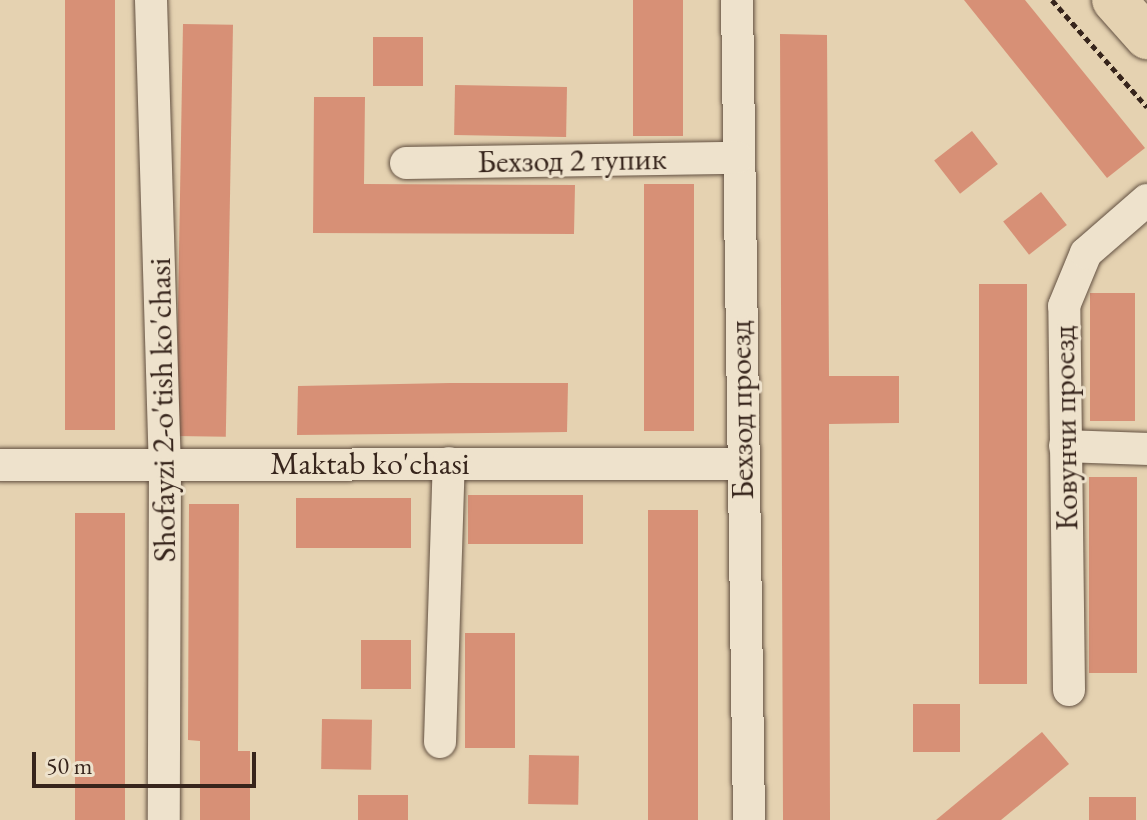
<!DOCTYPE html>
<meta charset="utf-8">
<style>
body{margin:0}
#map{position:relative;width:1147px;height:820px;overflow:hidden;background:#e5d2b1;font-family:"EB Garamond",serif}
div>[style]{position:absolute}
.building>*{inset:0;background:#d79076;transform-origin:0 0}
.path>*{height:5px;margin-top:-2.5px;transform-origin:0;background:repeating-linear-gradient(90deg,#37251c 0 6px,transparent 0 10px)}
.roads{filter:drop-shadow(0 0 2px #625041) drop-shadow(0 0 2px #625041)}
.street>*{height:32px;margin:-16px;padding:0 16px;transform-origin:16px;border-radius:16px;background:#eee2cc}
.primary>*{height:44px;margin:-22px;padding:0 22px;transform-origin:22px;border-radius:22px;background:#e5d2b1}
span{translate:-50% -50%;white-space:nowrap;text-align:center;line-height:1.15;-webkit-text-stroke:6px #eee2cc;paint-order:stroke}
.street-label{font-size:32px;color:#37251c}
.scale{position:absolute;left:32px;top:752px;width:224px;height:36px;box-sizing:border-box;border:4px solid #37251c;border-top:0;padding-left:10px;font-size:24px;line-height:28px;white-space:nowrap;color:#37251c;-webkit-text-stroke:6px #eee2cc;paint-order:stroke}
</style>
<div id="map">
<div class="building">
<i style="left:65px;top:0;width:50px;height:430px"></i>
<i style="left:633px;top:0;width:50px;height:136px"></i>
<i style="clip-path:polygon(964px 0,1025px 0,1145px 148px,1107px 178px)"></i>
<i style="left:183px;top:24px;width:50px;height:412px;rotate:1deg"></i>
<i style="clip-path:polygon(780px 34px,827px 35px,829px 376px,899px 376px,899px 423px,829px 424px,830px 820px,783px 820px)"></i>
<i style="left:373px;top:37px;width:50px;height:49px"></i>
<i style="left:455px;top:85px;width:112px;height:50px;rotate:1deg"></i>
<i style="clip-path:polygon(314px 97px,365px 97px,364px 184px,575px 185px,574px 234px,313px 233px)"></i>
<i style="left:972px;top:131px;width:42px;height:48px;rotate:52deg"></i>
<i style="left:644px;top:184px;width:50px;height:247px"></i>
<i style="left:1041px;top:192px;width:42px;height:48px;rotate:52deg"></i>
<i style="left:979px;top:284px;width:48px;height:400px"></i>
<i style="left:1090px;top:293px;width:45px;height:128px"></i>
<i style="clip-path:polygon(450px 383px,568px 383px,567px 432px,297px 435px,298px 386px)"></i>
<i style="left:1137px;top:477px;width:196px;height:48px;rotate:90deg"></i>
<i style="left:468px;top:495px;width:115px;height:49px"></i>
<i style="left:296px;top:498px;width:115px;height:50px"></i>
<i style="clip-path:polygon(189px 504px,239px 504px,238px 751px,250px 751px,250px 820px,200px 820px,200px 741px,188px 740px)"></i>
<i style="left:648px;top:510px;width:50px;height:310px"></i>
<i style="left:125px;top:513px;width:307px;height:50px;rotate:90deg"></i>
<i style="left:465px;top:633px;width:50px;height:115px"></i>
<i style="left:361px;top:640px;width:50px;height:49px"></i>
<i style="left:960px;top:704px;width:48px;height:47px;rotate:90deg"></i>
<i style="left:322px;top:719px;width:50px;height:50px;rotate:1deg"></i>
<i style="clip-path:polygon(1042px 732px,1069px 764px,1001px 820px,936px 820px)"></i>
<i style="left:529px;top:755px;width:50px;height:49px;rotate:1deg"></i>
<i style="left:358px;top:795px;width:50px;height:25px"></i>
<i style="left:1136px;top:797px;width:23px;height:47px;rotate:90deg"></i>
</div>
<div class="path">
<i style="left:1052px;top:0;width:143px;rotate:48.4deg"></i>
</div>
<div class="roads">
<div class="street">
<i style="left:151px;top:0;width:462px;rotate:88.3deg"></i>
<i style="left:165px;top:462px;width:358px;rotate:90.2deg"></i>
<i style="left:737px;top:0;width:820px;rotate:89.16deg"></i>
<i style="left:406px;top:163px;width:332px;rotate:-0.9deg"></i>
<i style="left:1065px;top:446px;width:82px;rotate:2.1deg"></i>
<i style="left:0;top:465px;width:741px;rotate:-0.08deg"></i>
<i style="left:1069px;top:690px;width:384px;rotate:-90.7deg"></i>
<i style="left:1064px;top:306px;width:57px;rotate:-67.5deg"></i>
<i style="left:1086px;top:253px;width:81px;rotate:-41deg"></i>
<i style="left:440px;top:742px;width:279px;rotate:-88.2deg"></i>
</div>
<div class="primary">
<i style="left:1114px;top:0;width:50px;rotate:48.3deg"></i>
</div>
</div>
<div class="street-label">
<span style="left:572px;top:160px;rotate:-1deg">Бехзод 2 тупик</span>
<span style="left:162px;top:410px;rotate:-91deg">Shofayzi 2-o'tish ko'chasi</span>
<span style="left:741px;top:410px;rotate:-91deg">Бехзод проезд</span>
<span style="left:1065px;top:428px;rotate:-91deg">Ковунчи проезд</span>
<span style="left:370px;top:463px">Maktab ko'chasi</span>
</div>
<div class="scale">50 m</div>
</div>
